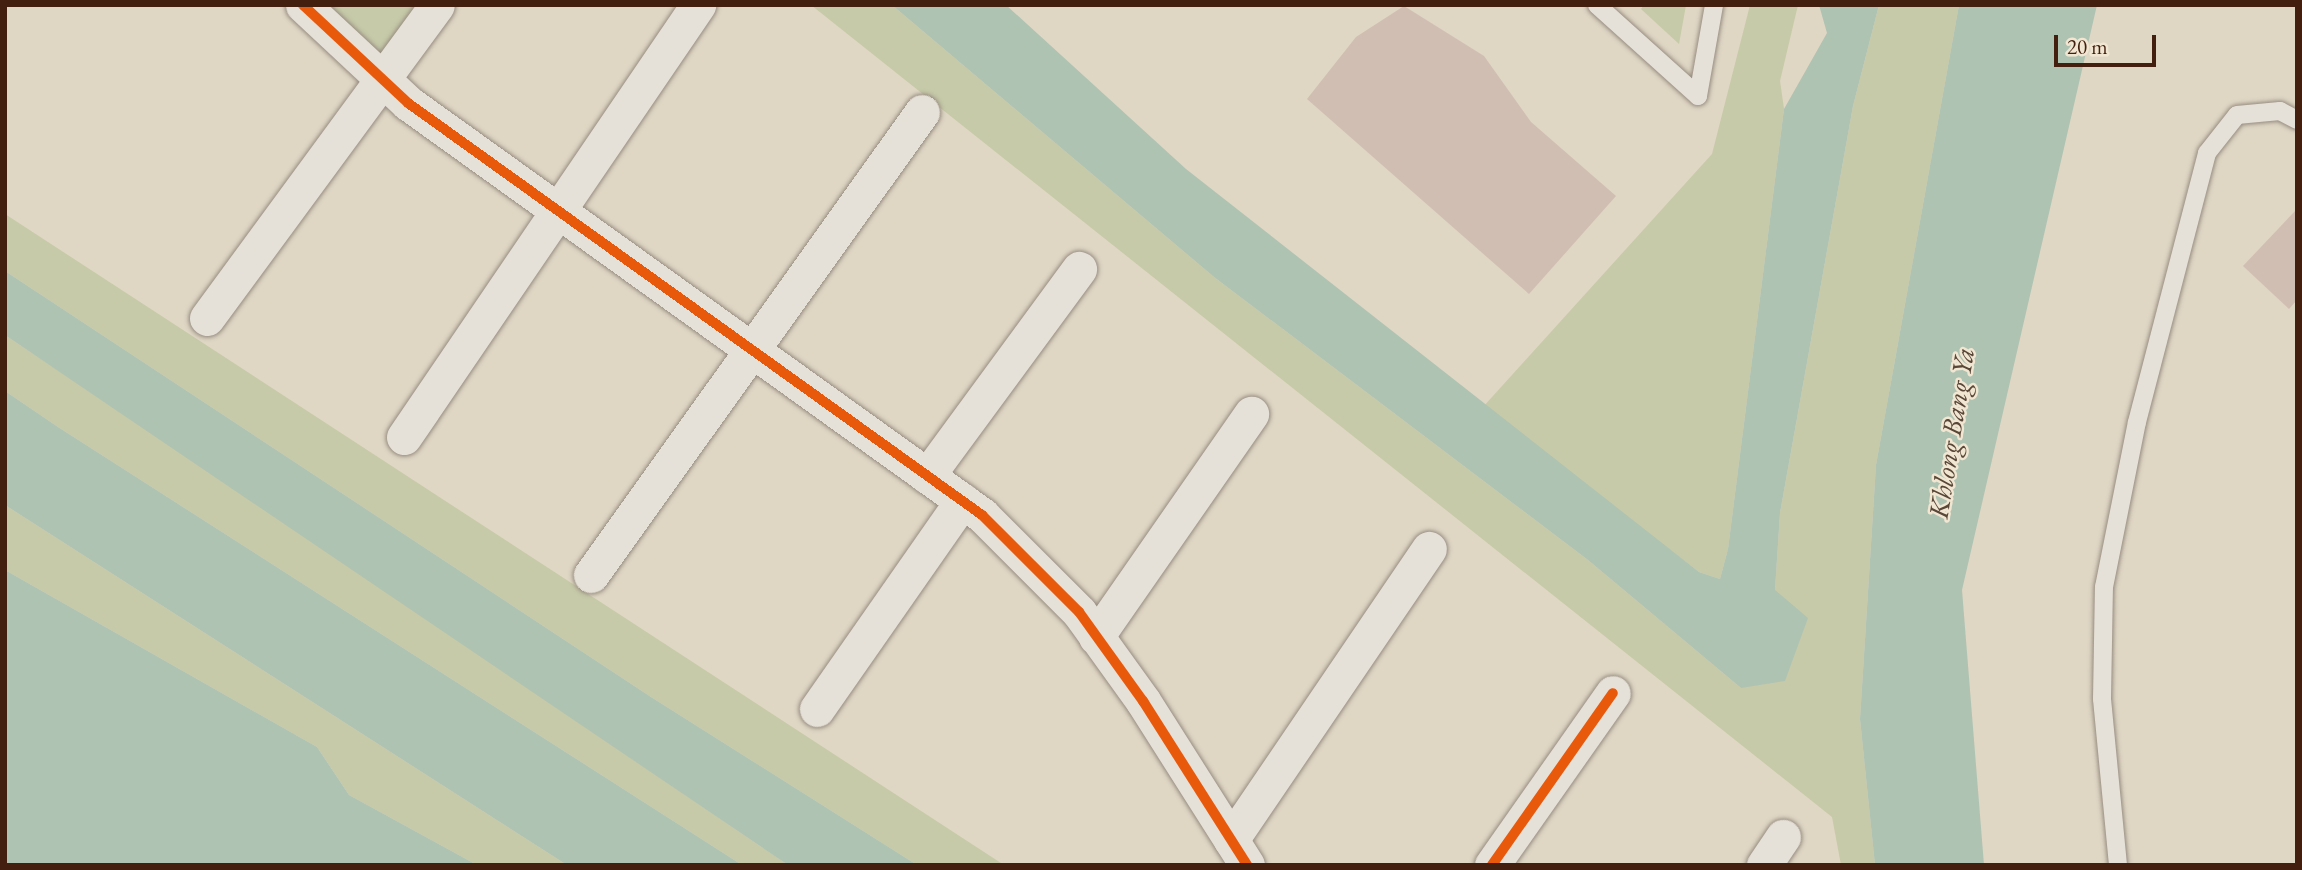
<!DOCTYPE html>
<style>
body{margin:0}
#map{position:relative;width:2302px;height:870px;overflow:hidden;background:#dfd6c4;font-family:"EB Garamond",serif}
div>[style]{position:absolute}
.green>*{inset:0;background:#c6caa8}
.water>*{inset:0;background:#aec3b2}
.building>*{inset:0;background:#d0beb2}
.roads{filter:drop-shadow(0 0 2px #978d81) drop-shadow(0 0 2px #978d81)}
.lane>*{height:18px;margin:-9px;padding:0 9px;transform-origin:9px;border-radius:9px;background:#e6e1d8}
.street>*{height:35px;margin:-17.5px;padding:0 17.5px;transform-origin:17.5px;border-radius:17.5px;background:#e6e1d8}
.cycleway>*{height:10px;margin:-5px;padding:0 5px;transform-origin:5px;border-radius:5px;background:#e8590c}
span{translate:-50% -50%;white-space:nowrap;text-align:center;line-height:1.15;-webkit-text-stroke:5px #f1e6d2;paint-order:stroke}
.water-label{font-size:28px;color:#584636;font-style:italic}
.frame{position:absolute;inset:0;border:7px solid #421f0f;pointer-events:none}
.scale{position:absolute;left:2054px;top:35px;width:102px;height:32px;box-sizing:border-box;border:4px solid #421f0f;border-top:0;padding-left:9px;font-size:21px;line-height:24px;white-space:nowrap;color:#421f0f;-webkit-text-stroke:5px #f1e6d2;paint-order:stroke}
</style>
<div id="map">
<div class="green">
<i style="clip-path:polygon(328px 5px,420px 5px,379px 57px)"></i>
<i style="clip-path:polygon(811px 5px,892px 5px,1214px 277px,1588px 560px,1741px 688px,1775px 590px,1780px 513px,1853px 106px,1879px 5px,1959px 5px,1876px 465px,1860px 719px,1875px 865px,1841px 865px,1832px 817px)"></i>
<i style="clip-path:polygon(1644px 5px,1686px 5px,1679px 44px,1641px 9px)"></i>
<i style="clip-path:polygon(1750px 5px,1798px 5px,1780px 81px,1784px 109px,1728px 549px,1720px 579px,1699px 572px,1483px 407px,1712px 154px)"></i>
<i style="clip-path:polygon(5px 214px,1004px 865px,917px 865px,651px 697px,5px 271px)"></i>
<i style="clip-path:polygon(5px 335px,231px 486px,788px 865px,742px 865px,58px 427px,5px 391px)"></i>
<i style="clip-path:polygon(5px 505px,567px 865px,477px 865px,349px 795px,317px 747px,5px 570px)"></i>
</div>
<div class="water">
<i style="clip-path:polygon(892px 5px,1006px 5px,1186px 169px,1699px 572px,1720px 579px,1728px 549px,1784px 109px,1827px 33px,1819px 5px,1879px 5px,1853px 106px,1780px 513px,1775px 590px,1808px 618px,1785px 681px,1741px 688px,1588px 560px,1214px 277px)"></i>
<i style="clip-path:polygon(1959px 5px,2097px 5px,1962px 590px,1984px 865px,1875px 865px,1860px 719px,1876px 465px)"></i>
<i style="clip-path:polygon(5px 271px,651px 697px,917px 865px,788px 865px,5px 335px)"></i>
<i style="clip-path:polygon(5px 391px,58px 427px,742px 865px,567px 865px,5px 505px)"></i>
<i style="clip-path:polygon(5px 570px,317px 747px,349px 795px,477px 865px,5px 865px)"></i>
</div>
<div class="building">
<i style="clip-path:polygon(1404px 6px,1484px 56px,1531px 122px,1616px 196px,1529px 294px,1307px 99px,1356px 37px)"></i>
<i style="clip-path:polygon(2297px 209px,2297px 300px,2289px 309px,2243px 266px)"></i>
</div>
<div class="roads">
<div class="lane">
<i style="left:1597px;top:5px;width:136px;rotate:42deg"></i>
<i style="left:1698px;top:96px;width:92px;rotate:-80deg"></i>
<i style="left:2118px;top:865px;width:167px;rotate:-95.5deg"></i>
<i style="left:2102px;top:699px;width:112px;rotate:-89deg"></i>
<i style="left:2104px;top:587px;width:168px;rotate:-78.7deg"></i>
<i style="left:2137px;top:422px;width:278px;rotate:-75.4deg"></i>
<i style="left:2207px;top:153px;width:48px;rotate:-51.7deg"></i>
<i style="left:2237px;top:115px;width:43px;rotate:-5.3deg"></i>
<i style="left:2280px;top:111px;width:19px;rotate:28deg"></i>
</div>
<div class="street">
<i style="left:303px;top:5px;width:144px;rotate:43deg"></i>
<i style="left:408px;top:103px;width:707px;rotate:35.67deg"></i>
<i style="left:982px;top:515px;width:137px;rotate:45deg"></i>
<i style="left:1079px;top:612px;width:110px;rotate:54.3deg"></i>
<i style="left:1143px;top:701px;width:194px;rotate:57.6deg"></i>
<i style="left:207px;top:318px;width:388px;rotate:-53.7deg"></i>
<i style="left:404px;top:437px;width:523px;rotate:-55.76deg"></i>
<i style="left:927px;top:476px;width:257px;rotate:-53.7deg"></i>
<i style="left:591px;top:575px;width:569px;rotate:-54.44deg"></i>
<i style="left:1096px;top:637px;width:272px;rotate:-55.2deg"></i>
<i style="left:817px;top:709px;width:254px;rotate:-55.1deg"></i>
<i style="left:1231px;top:840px;width:352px;rotate:-55.8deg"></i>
<i style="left:1492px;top:865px;width:210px;rotate:-54.9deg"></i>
<i style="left:1764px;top:865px;width:34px;rotate:-56deg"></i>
</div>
</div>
<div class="cycleway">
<i style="left:303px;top:5px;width:144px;rotate:43deg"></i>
<i style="left:408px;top:103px;width:707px;rotate:35.67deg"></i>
<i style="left:982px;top:515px;width:137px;rotate:45deg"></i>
<i style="left:1079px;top:612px;width:110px;rotate:54.3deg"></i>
<i style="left:1143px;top:701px;width:194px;rotate:57.6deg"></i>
<i style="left:1492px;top:865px;width:210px;rotate:-54.9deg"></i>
</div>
<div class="water-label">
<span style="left:1951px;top:433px;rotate:-81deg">Khlong Bang Ya</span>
</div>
<div class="frame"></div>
<div class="scale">20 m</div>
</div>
